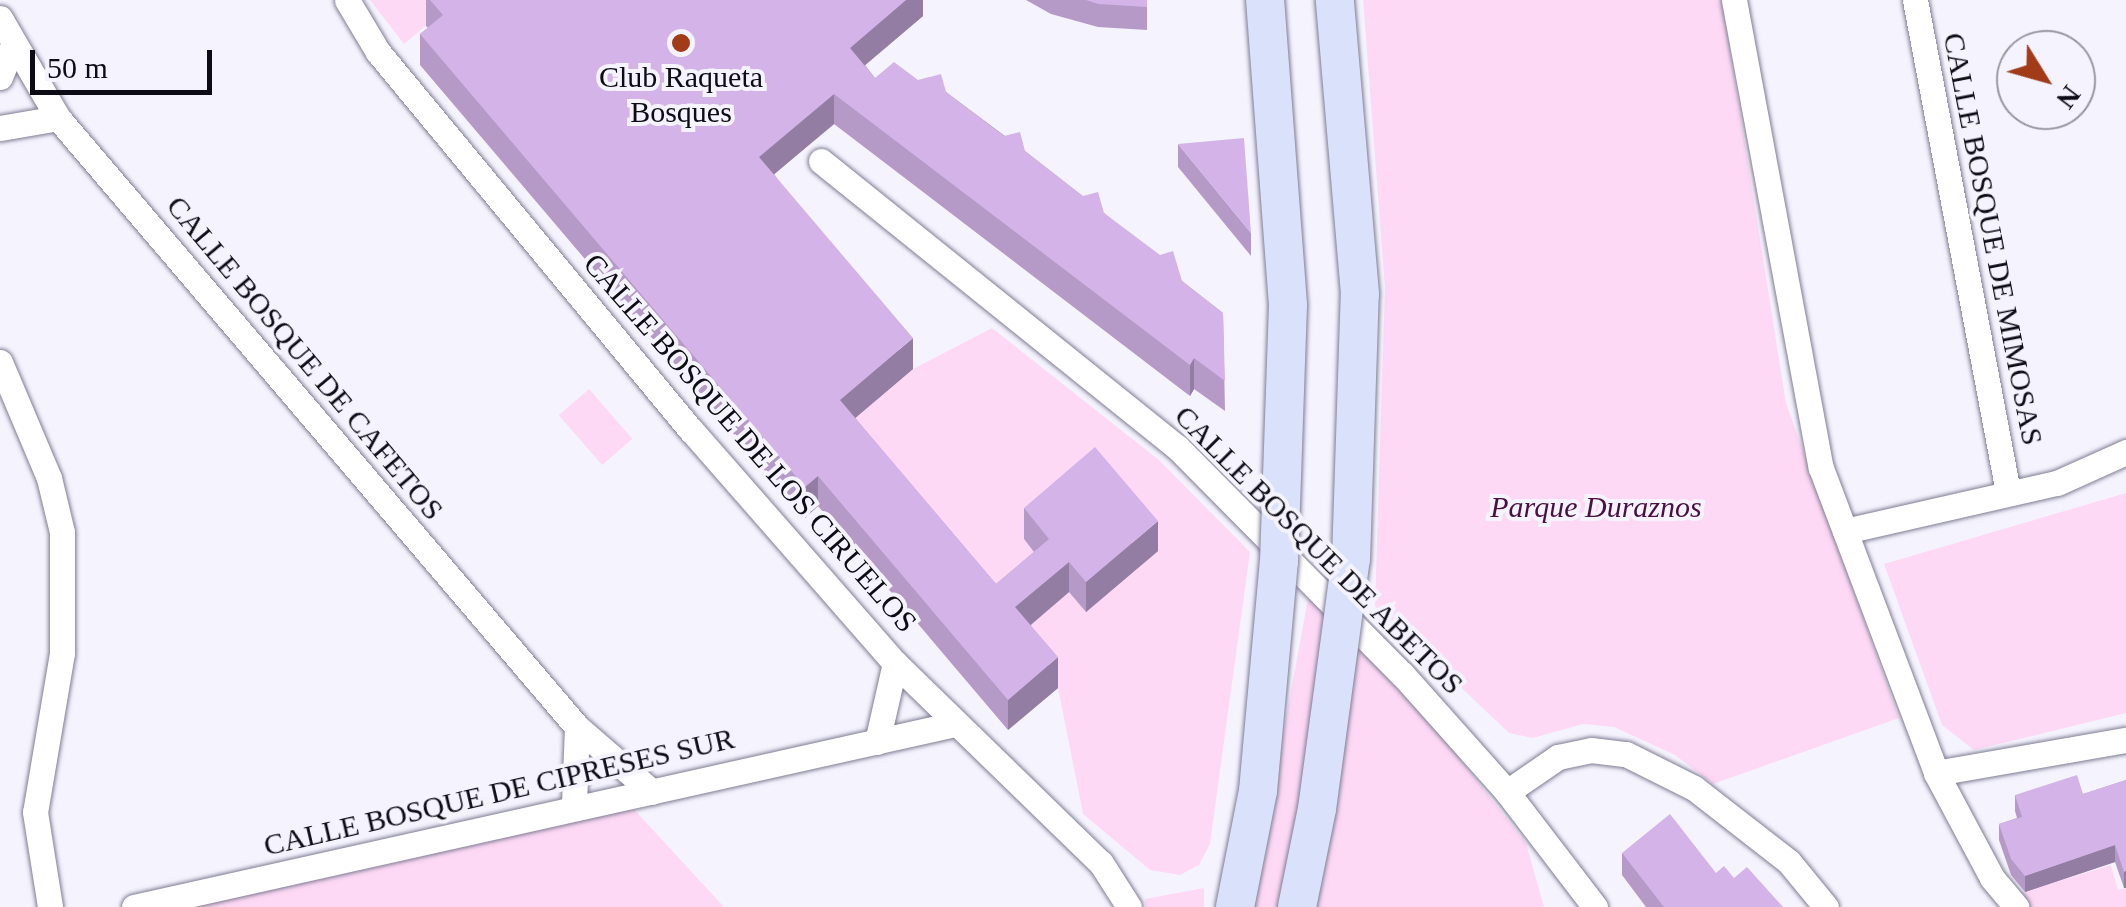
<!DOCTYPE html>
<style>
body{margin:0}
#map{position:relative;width:2126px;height:907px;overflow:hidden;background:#f5f4fe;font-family:"Times New Roman",serif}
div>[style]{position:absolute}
.green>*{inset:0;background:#fed9f6;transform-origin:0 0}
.roads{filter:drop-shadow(0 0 2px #7f7d93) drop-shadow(0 0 2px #7f7d93)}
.minor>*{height:25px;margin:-12.5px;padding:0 12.5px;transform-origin:12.5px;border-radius:12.5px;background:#fff}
.bridges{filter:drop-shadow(0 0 2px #7f7d93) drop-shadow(0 0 2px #7f7d93)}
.secondary-bridge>*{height:38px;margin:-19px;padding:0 19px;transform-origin:19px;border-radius:19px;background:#dae2fb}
.wall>*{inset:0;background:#b59ac8}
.shaded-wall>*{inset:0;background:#947da2;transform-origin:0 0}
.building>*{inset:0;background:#d3b3e8}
.dots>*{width:28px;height:28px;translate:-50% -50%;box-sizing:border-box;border:5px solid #f5f4fe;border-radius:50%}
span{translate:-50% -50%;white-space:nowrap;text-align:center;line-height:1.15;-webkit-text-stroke:8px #f5f4fe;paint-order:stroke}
.poi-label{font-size:30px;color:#0d0c14}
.street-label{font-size:30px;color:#0d0c14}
.park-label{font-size:30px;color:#4c0f44;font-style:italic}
.north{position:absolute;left:1996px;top:30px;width:100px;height:100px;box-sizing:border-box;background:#f5f4fe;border:2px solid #9897a0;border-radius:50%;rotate:127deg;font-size:28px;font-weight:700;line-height:40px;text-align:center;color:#0d0c14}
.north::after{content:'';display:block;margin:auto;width:35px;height:45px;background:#a23b18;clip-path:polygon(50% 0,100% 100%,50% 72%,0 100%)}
.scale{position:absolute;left:30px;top:50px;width:182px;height:45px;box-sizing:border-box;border:5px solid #0d0c14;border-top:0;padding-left:12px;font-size:30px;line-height:35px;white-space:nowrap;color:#0d0c14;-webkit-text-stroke:8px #f5f4fe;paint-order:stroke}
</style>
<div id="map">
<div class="green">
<i style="clip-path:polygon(370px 0,456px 0,404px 44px)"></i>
<i style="clip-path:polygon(1363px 0,1722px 0,1786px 403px,1899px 718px,1713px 784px,1675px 755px,1614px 727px,1583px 724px,1533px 738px,1509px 733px,1375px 606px,1385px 287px)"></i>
<i style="clip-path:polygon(992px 328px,1159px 460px,1250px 552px,1210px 844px,1199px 865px,1180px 875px,1150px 870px,1083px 814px,1058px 688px,840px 431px,913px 369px)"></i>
<i style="left:589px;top:389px;width:66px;height:40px;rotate:49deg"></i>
<i style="clip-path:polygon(2126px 493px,2126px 713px,1974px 750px,1942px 725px,1884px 564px)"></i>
<i style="clip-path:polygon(1313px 572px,1526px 843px,1544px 907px,1251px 907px)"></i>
<i style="clip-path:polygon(630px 805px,724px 907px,171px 907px)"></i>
<i style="clip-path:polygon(2111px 865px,2118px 890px,2126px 888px,2126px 907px,2028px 907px,2017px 894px)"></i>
<i style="clip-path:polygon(1204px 888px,1204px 907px,1146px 907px,1145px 899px)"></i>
</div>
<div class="roads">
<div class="minor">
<i style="left:347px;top:0;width:61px;rotate:59.2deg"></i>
<i style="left:378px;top:52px;width:491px;rotate:50.4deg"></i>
<i style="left:691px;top:430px;width:310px;rotate:48.8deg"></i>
<i style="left:895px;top:663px;width:287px;rotate:44.2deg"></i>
<i style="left:1101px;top:863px;width:52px;rotate:57.5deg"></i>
<i style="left:1734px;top:0;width:476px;rotate:79.5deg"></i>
<i style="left:1821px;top:468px;width:326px;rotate:69.3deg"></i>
<i style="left:1936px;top:773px;width:119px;rotate:61.9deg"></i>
<i style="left:1992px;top:878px;width:38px;rotate:50deg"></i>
<i style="left:1915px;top:0;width:500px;rotate:79.3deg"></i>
<i style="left:0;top:18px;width:116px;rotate:59.9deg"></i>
<i style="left:58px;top:118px;width:800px;rotate:49.56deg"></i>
<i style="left:577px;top:727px;width:99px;rotate:40.9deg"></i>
<i style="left:0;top:77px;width:37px;rotate:-68deg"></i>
<i style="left:0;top:128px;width:59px;rotate:-9.8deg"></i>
<i style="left:821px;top:161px;width:457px;rotate:38.8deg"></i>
<i style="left:1177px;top:447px;width:320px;rotate:45.3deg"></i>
<i style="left:1402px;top:674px;width:158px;rotate:48.3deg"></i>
<i style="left:1507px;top:792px;width:145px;rotate:52.6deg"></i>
<i style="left:0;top:362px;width:126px;rotate:67.1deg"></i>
<i style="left:49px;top:478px;width:56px;rotate:76.5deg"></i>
<i style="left:62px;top:532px;width:121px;rotate:90deg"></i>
<i style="left:62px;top:653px;width:161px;rotate:99.6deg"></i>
<i style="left:35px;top:812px;width:96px;rotate:81deg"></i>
<i style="left:1845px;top:531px;width:217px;rotate:-12.8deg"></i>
<i style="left:2057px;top:483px;width:76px;rotate:-24.2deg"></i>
<i style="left:877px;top:742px;width:81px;rotate:-77.2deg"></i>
<i style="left:1936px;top:773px;width:193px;rotate:-9.9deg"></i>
<i style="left:1507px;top:792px;width:62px;rotate:-34.5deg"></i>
<i style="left:1558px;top:757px;width:34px;rotate:-12deg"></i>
<i style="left:1591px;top:750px;width:35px;rotate:7deg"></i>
<i style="left:1626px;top:754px;width:76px;rotate:26.6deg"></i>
<i style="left:1694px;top:788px;width:120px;rotate:37.9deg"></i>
<i style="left:1789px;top:862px;width:58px;rotate:50.6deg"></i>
<i style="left:574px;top:804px;width:77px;rotate:-87.8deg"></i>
<i style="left:134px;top:907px;width:841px;rotate:-12.57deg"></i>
</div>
</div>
<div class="bridges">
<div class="secondary-bridge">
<i style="left:1235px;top:907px;width:118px;rotate:-78.8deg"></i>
<i style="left:1258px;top:791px;width:230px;rotate:-84.8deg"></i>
<i style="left:1279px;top:562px;width:257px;rotate:-88deg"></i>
<i style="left:1288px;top:305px;width:306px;rotate:-94.3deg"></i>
<i style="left:1297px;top:907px;width:100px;rotate:-78.5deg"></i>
<i style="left:1317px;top:809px;width:252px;rotate:-82.3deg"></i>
<i style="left:1351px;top:559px;width:265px;rotate:-88.1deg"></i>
<i style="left:1360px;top:294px;width:295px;rotate:-94.9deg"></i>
</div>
</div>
<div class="wall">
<i style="clip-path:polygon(426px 0,923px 0,923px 16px,865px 65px,875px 78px,918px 80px,946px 92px,1025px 151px,1104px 213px,1182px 281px,1223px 313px,1225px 411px,1194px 389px,1190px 396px,834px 124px,774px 174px,913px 369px,855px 418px,996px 584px,1034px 552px,1024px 539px,1024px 508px,1158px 551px,1086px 612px,1069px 592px,1031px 625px,1058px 688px,1008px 730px,818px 506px,805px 518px,420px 65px,420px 34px,428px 28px,426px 26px)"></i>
<i style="clip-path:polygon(1026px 0,1147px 0,1147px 30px,1098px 27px,1051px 14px)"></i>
<i style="clip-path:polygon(1178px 144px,1251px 233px,1251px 256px,1178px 167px)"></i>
<i style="clip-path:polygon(2126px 780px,2126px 888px,2124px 888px,2115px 862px,2025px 892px,2011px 875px,1999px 840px,1999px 824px,2017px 818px,2015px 811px,2015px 795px,2083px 794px)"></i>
<i style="clip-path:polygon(1622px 853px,1734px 878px,1783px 907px,1646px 907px,1622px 875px)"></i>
</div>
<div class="shaded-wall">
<i style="clip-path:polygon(906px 0,923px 0,923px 16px,850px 78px,850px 48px)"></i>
<i style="clip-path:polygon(834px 94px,834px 124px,759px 187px,759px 157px)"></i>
<i style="clip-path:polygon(913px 338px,913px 369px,840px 431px,840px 400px)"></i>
<i style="clip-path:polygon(1194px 358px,1194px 389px,1190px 396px,1190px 365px)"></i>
<i style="clip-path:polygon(818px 476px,818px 506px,805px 518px,805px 487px)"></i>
<i style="clip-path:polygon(1158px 521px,1158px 551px,1086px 612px,1086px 582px)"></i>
<i style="clip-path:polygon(1069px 562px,1069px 592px,1015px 638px,1015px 607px)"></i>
<i style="clip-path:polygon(1058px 657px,1058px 688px,1008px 730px,1008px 700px)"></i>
<i style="clip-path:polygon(2115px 845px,2115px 862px,2025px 892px,2025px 876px)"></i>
<i style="left:2126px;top:871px;width:17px;height:2px;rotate:90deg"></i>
</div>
<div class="building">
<i style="clip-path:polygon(430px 0,906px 0,850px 48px,875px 78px,894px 62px,918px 80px,941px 74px,946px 92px,1004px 136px,1020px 132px,1025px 151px,1083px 196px,1098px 192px,1104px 213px,1160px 255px,1173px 251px,1182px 281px,1223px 313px,1225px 381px,1194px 358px,1190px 365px,834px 94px,759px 157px,913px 338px,840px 400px,996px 584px,1049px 539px,1024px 508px,1095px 447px,1158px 521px,1086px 582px,1069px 562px,1015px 607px,1058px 657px,1008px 700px,818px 476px,805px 487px,420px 34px,443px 15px)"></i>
<i style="clip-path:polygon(1086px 0,1147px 0,1147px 7px,1098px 4px)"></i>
<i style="clip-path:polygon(1244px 138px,1251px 233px,1178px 144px)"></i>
<i style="clip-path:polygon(2077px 775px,2083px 794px,2126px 780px,2126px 871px,2124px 872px,2115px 845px,2025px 876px,2011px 859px,1999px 824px,2022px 817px,2015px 795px)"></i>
<i style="clip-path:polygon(1670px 814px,1716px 873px,1724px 866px,1734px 878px,1747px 867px,1783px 907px,1664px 907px,1622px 853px)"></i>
</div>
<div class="dots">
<i style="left:681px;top:43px;background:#a23b18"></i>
</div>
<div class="poi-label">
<span style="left:681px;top:94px">Club Raqueta<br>Bosques</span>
</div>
<div class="street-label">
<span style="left:1993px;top:239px;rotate:79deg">CALLE BOSQUE DE MIMOSAS</span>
<span style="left:305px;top:358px;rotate:50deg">CALLE BOSQUE DE CAFETOS</span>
<span style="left:750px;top:443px;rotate:49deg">CALLE BOSQUE DE LOS CIRUELOS</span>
<span style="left:1319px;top:550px;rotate:45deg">CALLE BOSQUE DE ABETOS</span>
<span style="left:499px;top:792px;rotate:-13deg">CALLE BOSQUE DE CIPRESES SUR</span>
</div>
<div class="park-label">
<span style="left:1596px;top:507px">Parque Duraznos</span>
</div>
<div class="north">N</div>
<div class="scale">50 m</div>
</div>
